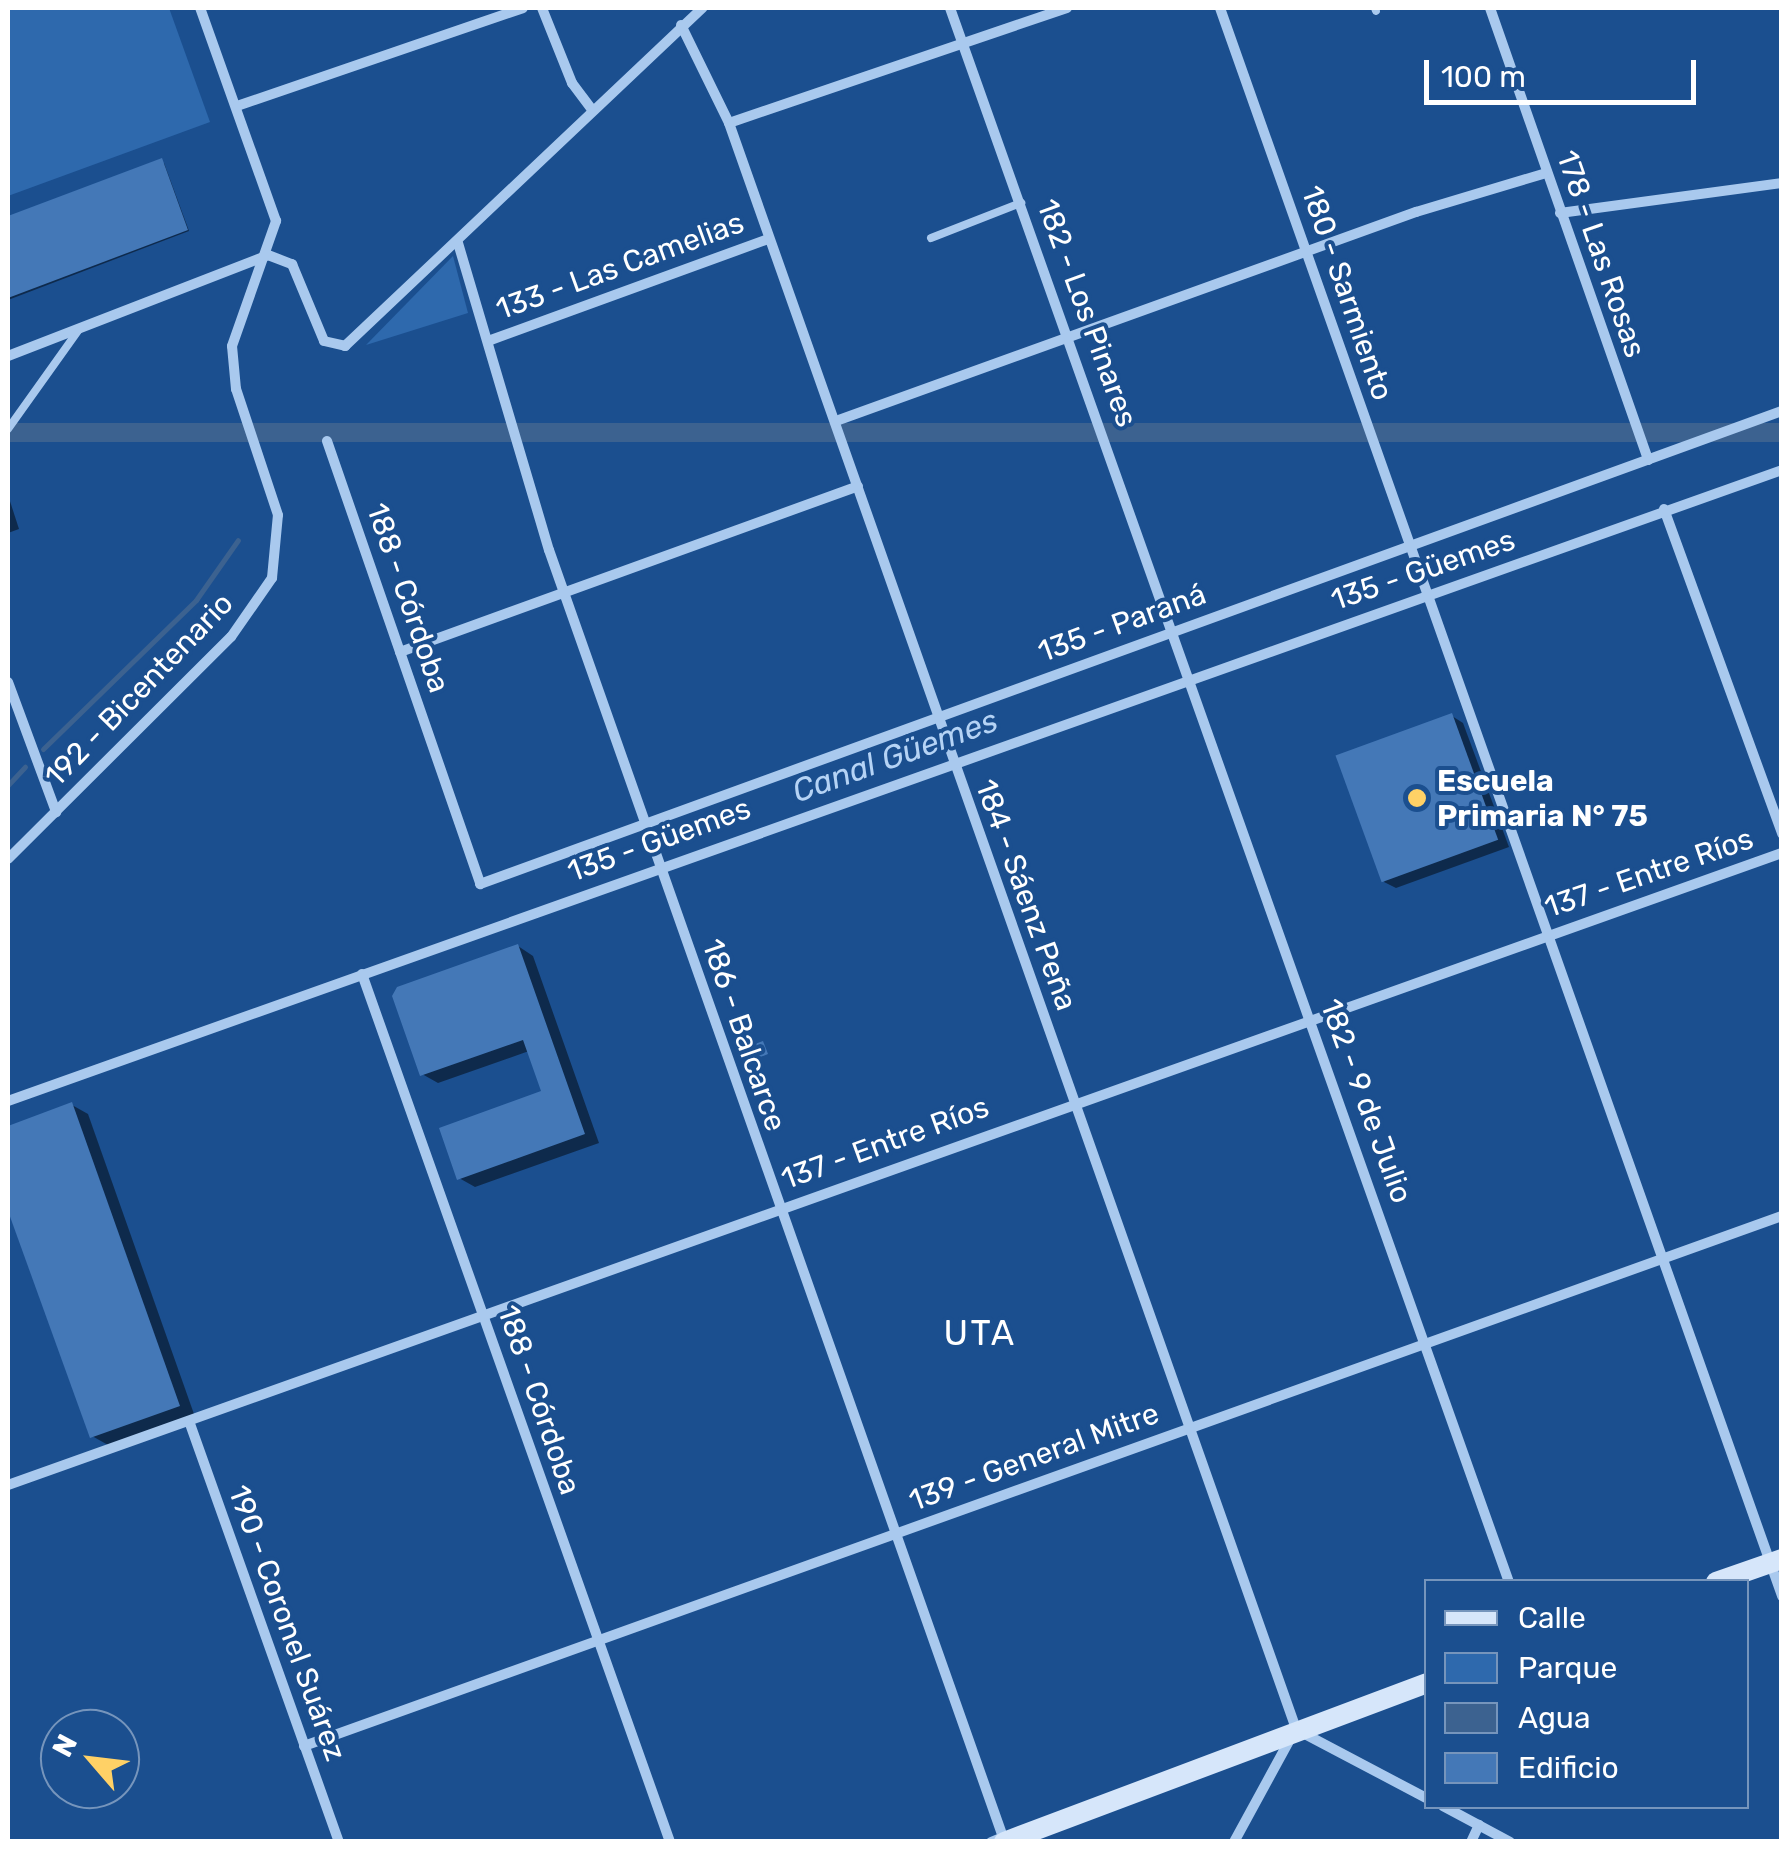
<!DOCTYPE html>
<meta charset="utf-8">
<style>
body{margin:0}
#map{position:relative;width:1789px;height:1849px;overflow:hidden;background:#1b4f8f;font-family:Rubik,sans-serif}
div>[style]{position:absolute}
.green>*{inset:0;background:#2e69ad}
.water>*{inset:0;background:#3c6290;transform-origin:0 0}
.shadow>*{inset:0;background:#0007}
.stream>*{height:5px;margin:-2.5px;padding:0 2.5px;transform-origin:2.5px;border-radius:2.5px;background:#3c6290}
.building>*{inset:0;background:#4478b7;transform-origin:0 0}
.lane>*{height:8px;margin:-4px;padding:0 4px;transform-origin:4px;border-radius:4px;background:#a9c9ee}
.street>*{height:10px;margin:-5px;padding:0 5px;transform-origin:5px;border-radius:5px;background:#a9c9ee}
.secondary>*{height:20px;margin:-10px;padding:0 10px;transform-origin:10px;border-radius:10px;background:#d6e6fa}
.dots>*{width:28px;height:28px;translate:-50% -50%;box-sizing:border-box;border:5px solid #1b4f8f;border-radius:50%}
span{translate:-50% -50%;white-space:nowrap;text-align:center;line-height:1.15;-webkit-text-stroke:8px #1b4f8f;paint-order:stroke}
.street-label{font-size:30px;color:#fff}
.poi-label{font-size:30px;color:#fff;font-weight:700}
.left{translate:0 -50%;text-align:left}
.water-label{font-size:32px;color:#b5d3f5;font-style:italic}
.quarter-label{font-size:35px;color:#fff;letter-spacing:2.5px}
.frame{position:absolute;inset:0;border:10px solid #fff;pointer-events:none}
.legend{position:absolute;left:1424px;top:1579px;width:325px;height:230px;box-sizing:border-box;background:#1b4f8f;border:2px solid #7695bc;margin:0;padding:12px 18px;list-style:none;font-size:30px;color:#fff}
.legend li{display:flex;align-items:center;gap:20px;height:50px}
.legend b{width:50px;border:2px solid #7695bc}
.north{position:absolute;left:40px;top:1709px;width:100px;height:100px;box-sizing:border-box;background:#1b4f8f;border:2px solid #7695bc;border-radius:50%;rotate:298deg;font-size:28px;font-weight:700;line-height:40px;text-align:center;color:#fff}
.north::after{content:'';display:block;margin:auto;width:35px;height:45px;background:#ffd166;clip-path:polygon(50% 0,100% 100%,50% 72%,0 100%)}
.scale{position:absolute;left:1424px;top:60px;width:272px;height:45px;box-sizing:border-box;border:5px solid #fff;border-top:0;padding-left:12px;font-size:30px;line-height:35px;white-space:nowrap;color:#fff;-webkit-text-stroke:8px #1b4f8f;paint-order:stroke}
</style>
<div id="map">
<div class="green">
<i style="clip-path:polygon(8px 8px,169px 8px,210px 122px,8px 196px)"></i>
<i style="clip-path:polygon(453px 256px,468px 313px,366px 345px)"></i>
</div>
<div class="water">
<i style="left:1781px;top:423px;width:19px;height:1884px;rotate:90deg"></i>
</div>
<div class="shadow">
<i style="clip-path:polygon(164px 163px,189px 231px,8px 300px,8px 218px)"></i>
<i style="clip-path:polygon(8px 495px,19px 529px,8px 533px)"></i>
<i style="clip-path:polygon(1452px 716px,1463px 723px,1509px 847px,1396px 888px,1384px 882px)"></i>
<i style="clip-path:polygon(518px 946px,533px 956px,599px 1143px,475px 1187px,459px 1178px,544px 1092px,529px 1051px,438px 1083px,422px 1074px)"></i>
<i style="clip-path:polygon(72px 1105px,88px 1114px,194px 1414px,108px 1445px,92px 1436px,8px 1204px,8px 1128px)"></i>
</div>
<div class="stream">
<i style="left:43px;top:749px;width:214px;rotate:-44.2deg"></i>
<i style="left:196px;top:600px;width:73px;rotate:-55deg"></i>
<i style="left:8px;top:785px;width:25px;rotate:-47deg"></i>
</div>
<div class="building">
<i style="clip-path:polygon(162px 158px,188px 230px,8px 298px,8px 216px)"></i>
<i style="left:1452px;top:713px;width:135px;height:124px;rotate:70deg"></i>
<i style="clip-path:polygon(518px 944px,585px 1134px,457px 1180px,439px 1128px,541px 1091px,523px 1040px,420px 1076px,392px 996px,397px 987px)"></i>
<i style="left:763px;top:1041px;width:14px;height:17px;rotate:69deg"></i>
<i style="clip-path:polygon(72px 1102px,180px 1406px,90px 1438px,8px 1211px,8px 1126px)"></i>
</div>
<div class="lane">
<i style="left:1375px;top:8px;width:3px;rotate:72deg"></i>
<i style="left:931px;top:238px;width:97px;rotate:-21.3deg"></i>
<i style="left:8px;top:429px;width:124px;rotate:-54.5deg"></i>
</div>
<div class="street">
<i style="left:542px;top:8px;width:81px;rotate:68.2deg"></i>
<i style="left:572px;top:83px;width:34px;rotate:53deg"></i>
<i style="left:950px;top:8px;width:1670px;rotate:70.45deg"></i>
<i style="left:1220px;top:8px;width:1685px;rotate:70.51deg"></i>
<i style="left:1490px;top:8px;width:479px;rotate:70.7deg"></i>
<i style="left:681px;top:25px;width:109px;rotate:63.9deg"></i>
<i style="left:729px;top:123px;width:1703px;rotate:70.55deg"></i>
<i style="left:237px;top:106px;width:302px;rotate:-18.9deg"></i>
<i style="left:729px;top:123px;width:357px;rotate:-18.8deg"></i>
<i style="left:1560px;top:213px;width:224px;rotate:-7.7deg"></i>
<i style="left:458px;top:243px;width:320px;rotate:73.5deg"></i>
<i style="left:549px;top:550px;width:1365px;rotate:70.57deg"></i>
<i style="left:1003px;top:1837px;width:13px;rotate:157deg"></i>
<i style="left:488px;top:341px;width:299px;rotate:-20deg"></i>
<i style="left:8px;top:356px;width:279px;rotate:-21.2deg"></i>
<i style="left:268px;top:255px;width:26px;rotate:21deg"></i>
<i style="left:292px;top:264px;width:83px;rotate:67.4deg"></i>
<i style="left:324px;top:341px;width:22px;rotate:13deg"></i>
<i style="left:345px;top:346px;width:492px;rotate:-43.4deg"></i>
<i style="left:836px;top:421px;width:617px;rotate:-19.82deg"></i>
<i style="left:1416px;top:212px;width:136px;rotate:-16.7deg"></i>
<i style="left:327px;top:441px;width:469px;rotate:70.9deg"></i>
<i style="left:480px;top:884px;width:1385px;rotate:-19.97deg"></i>
<i style="left:1664px;top:509px;width:346px;rotate:70deg"></i>
<i style="left:400px;top:652px;width:487px;rotate:-19.9deg"></i>
<i style="left:8px;top:682px;width:139px;rotate:69.7deg"></i>
<i style="left:8px;top:859px;width:315px;rotate:-44.9deg"></i>
<i style="left:231px;top:637px;width:72px;rotate:-55.2deg"></i>
<i style="left:272px;top:578px;width:63px;rotate:-84.6deg"></i>
<i style="left:278px;top:515px;width:133px;rotate:-108.4deg"></i>
<i style="left:236px;top:389px;width:43px;rotate:-95.3deg"></i>
<i style="left:232px;top:346px;width:133px;rotate:-70.6deg"></i>
<i style="left:276px;top:221px;width:226px;rotate:-109.6deg"></i>
<i style="left:362px;top:974px;width:921px;rotate:70.46deg"></i>
<i style="left:8px;top:1101px;width:1883px;rotate:-19.58deg"></i>
<i style="left:189px;top:1421px;width:447px;rotate:70.4deg"></i>
<i style="left:8px;top:1485px;width:1883px;rotate:-19.61deg"></i>
<i style="left:1301px;top:1732px;width:141px;rotate:27.8deg"></i>
<i style="left:304px;top:1746px;width:1570px;rotate:-19.73deg"></i>
<i style="left:1443px;top:1806px;width:76px;rotate:28.2deg"></i>
<i style="left:1234px;top:1842px;width:123px;rotate:-61.4deg"></i>
<i style="left:1471px;top:1842px;width:19px;rotate:-65deg"></i>
</div>
<div class="secondary">
<i style="left:1716px;top:1582px;width:70px;rotate:-19.2deg"></i>
<i style="left:1004px;top:1842px;width:451px;rotate:-20.6deg"></i>
</div>
<div class="dots">
<i style="left:1417px;top:798px;background:#ffd166"></i>
</div>
<div class="street-label">
<span style="left:1601px;top:254px;rotate:71deg">178 - Las Rosas</span>
<span style="left:620px;top:266px;rotate:-20deg">133 - Las Camelias</span>
<span style="left:1347px;top:293px;rotate:71deg">180 - Sarmiento</span>
<span style="left:1087px;top:313px;rotate:70deg">182 - Los Pinares</span>
<span style="left:1423px;top:570px;rotate:-19deg">135 - Güemes</span>
<span style="left:408px;top:598px;rotate:71deg">188 - Córdoba</span>
<span style="left:1122px;top:623px;rotate:-20deg">135 - Paraná</span>
<span style="left:139px;top:690px;rotate:-46deg">192 - Bicentenario</span>
<span style="left:659px;top:840px;rotate:-20deg">135 - Güemes</span>
<span style="left:1649px;top:873px;rotate:-19deg">137 - Entre Ríos</span>
<span style="left:1026px;top:895px;rotate:70deg">184 - Sáenz Peña</span>
<span style="left:744px;top:1035px;rotate:71deg">186 - Balcarce</span>
<span style="left:1366px;top:1101px;rotate:70deg">182 - 9 de Julio</span>
<span style="left:885px;top:1143px;rotate:-20deg">137 - Entre Ríos</span>
<span style="left:539px;top:1400px;rotate:71deg">188 - Córdoba</span>
<span style="left:1034px;top:1457px;rotate:-20deg">139 - General Mitre</span>
<span style="left:287px;top:1623px;rotate:70deg">190 - Coronel Suárez</span>
</div>
<div class="poi-label">
<span class="left" style="left:1437px;top:798px">Escuela<br>Primaria N° 75</span>
</div>
<div class="water-label">
<span style="left:895px;top:756px;rotate:-20deg">Canal Güemes</span>
</div>
<div class="quarter-label">
<span style="left:980px;top:1333px">UTA</span>
</div>
<div class="frame"></div>
<ul class="legend">
<li><b style="height:12px;background:#d6e6fa"></b>Calle</li>
<li><b style="height:28px;background:#2e69ad"></b>Parque</li>
<li><b style="height:28px;background:#3c6290"></b>Agua</li>
<li><b style="height:28px;background:#4478b7"></b>Edificio</li>
</ul>
<div class="north">N</div>
<div class="scale">100 m</div>
</div>
